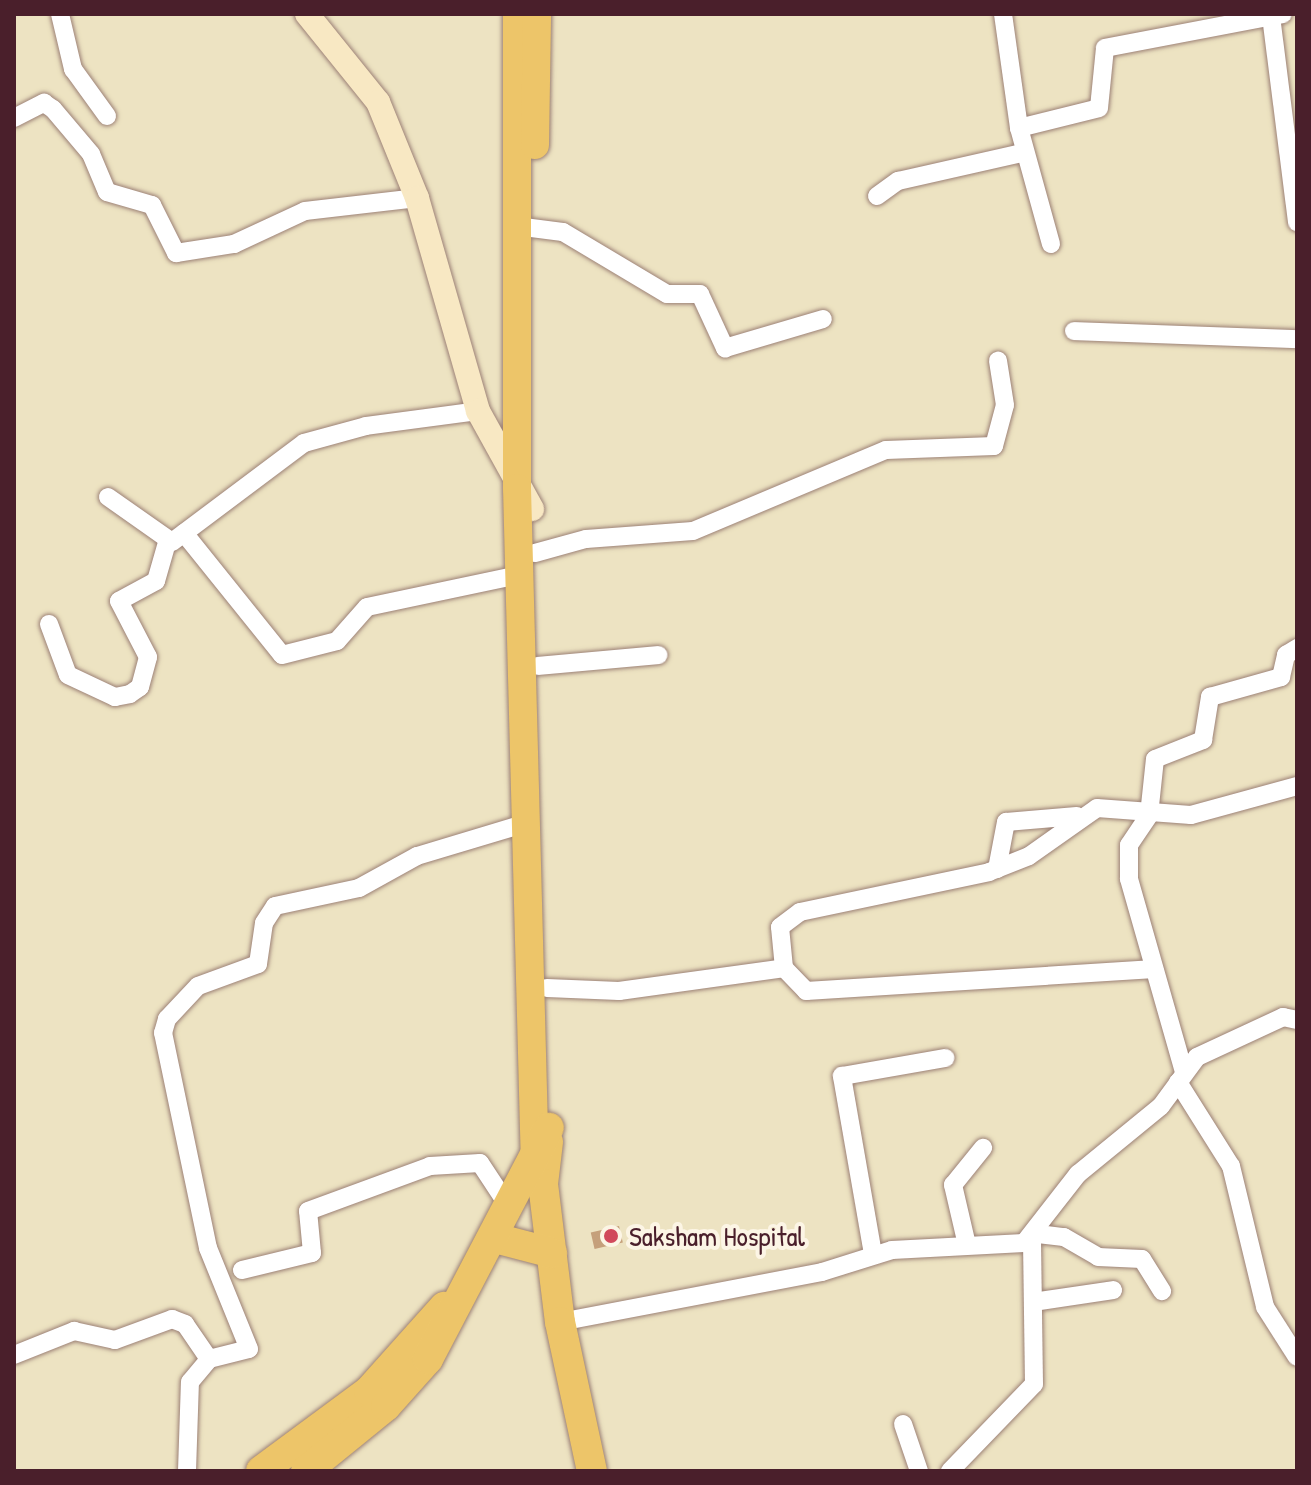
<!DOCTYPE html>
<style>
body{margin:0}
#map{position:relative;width:1311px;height:1485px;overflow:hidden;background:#ede3c2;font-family:"Patrick Hand",sans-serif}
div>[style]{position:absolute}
.building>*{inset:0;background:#c5a07b;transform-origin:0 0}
.roads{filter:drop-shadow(0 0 2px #9c8176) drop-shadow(0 0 2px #9c8176)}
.minor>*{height:18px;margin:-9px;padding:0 9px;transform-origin:9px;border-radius:9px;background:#fff}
.secondary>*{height:24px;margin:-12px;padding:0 12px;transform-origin:12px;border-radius:12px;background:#f8e8c3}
.primary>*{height:28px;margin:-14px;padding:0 14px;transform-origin:14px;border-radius:14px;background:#edc569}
.trunk>*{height:30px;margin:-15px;padding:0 15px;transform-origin:15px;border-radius:15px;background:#edc569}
.dots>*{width:22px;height:22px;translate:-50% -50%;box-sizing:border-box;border:4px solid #fcf5e5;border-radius:50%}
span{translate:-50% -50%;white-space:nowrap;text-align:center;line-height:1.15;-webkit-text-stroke:8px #fcf5e5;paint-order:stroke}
.poi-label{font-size:28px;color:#4a1f2b}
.left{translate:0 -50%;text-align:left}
.frame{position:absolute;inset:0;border:16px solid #4a1f2b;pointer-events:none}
</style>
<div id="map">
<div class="building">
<i style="left:619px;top:1226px;width:17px;height:29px;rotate:77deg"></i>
</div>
<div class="roads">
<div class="minor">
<i style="left:60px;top:14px;width:57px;rotate:76.7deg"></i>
<i style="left:73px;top:69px;width:58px;rotate:54.1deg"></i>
<i style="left:1003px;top:14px;width:115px;rotate:82deg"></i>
<i style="left:1271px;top:16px;width:208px;rotate:82.8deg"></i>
<i style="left:14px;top:118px;width:34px;rotate:-27deg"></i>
<i style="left:44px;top:103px;width:11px;rotate:34deg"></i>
<i style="left:53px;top:109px;width:59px;rotate:49.8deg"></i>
<i style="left:91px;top:154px;width:41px;rotate:67.2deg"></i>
<i style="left:107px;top:192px;width:47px;rotate:16.1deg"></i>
<i style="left:152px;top:205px;width:54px;rotate:63.4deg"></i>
<i style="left:176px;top:253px;width:59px;rotate:-8.8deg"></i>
<i style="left:234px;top:244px;width:78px;rotate:-24.9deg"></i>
<i style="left:305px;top:211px;width:113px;rotate:-6.6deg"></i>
<i style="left:877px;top:196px;width:26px;rotate:-36deg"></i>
<i style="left:898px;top:181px;width:127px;rotate:-12.7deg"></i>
<i style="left:516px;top:226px;width:47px;rotate:7.3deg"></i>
<i style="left:563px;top:232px;width:121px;rotate:30.8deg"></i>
<i style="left:667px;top:294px;width:33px"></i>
<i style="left:700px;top:294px;width:60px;rotate:65.2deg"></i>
<i style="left:725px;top:348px;width:102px;rotate:-16.5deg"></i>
<i style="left:1051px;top:244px;width:120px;rotate:-105.4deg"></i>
<i style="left:1019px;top:128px;width:82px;rotate:-14deg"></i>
<i style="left:1099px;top:108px;width:60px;rotate:-84.3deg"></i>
<i style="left:1105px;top:48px;width:181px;rotate:-10.8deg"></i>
<i style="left:1074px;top:331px;width:223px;rotate:2.1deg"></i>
<i style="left:108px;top:497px;width:78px;rotate:35.1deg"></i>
<i style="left:172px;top:542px;width:165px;rotate:-36.9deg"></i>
<i style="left:304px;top:443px;width:64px;rotate:-15.3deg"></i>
<i style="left:366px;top:426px;width:113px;rotate:-7.6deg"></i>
<i style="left:184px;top:533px;width:156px;rotate:51.2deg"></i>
<i style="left:282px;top:655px;width:57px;rotate:-14.3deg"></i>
<i style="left:337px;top:641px;width:45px;rotate:-48.6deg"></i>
<i style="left:367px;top:607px;width:155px;rotate:-11.9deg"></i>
<i style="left:535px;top:553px;width:53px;rotate:-15.4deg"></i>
<i style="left:586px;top:539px;width:107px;rotate:-4.3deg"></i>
<i style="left:693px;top:531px;width:209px;rotate:-22.8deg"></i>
<i style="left:886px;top:450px;width:108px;rotate:-2.1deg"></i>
<i style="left:994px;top:446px;width:42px;rotate:-75deg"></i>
<i style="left:1005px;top:405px;width:45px;rotate:-99deg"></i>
<i style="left:49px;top:624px;width:54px;rotate:69.6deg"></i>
<i style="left:68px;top:675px;width:52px;rotate:25.1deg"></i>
<i style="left:115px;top:697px;width:15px;rotate:-11deg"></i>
<i style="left:130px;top:694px;width:12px;rotate:-35deg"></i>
<i style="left:140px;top:687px;width:31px;rotate:-75deg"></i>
<i style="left:148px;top:657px;width:63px;rotate:-117.4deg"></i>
<i style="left:119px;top:601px;width:42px;rotate:-28.4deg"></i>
<i style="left:156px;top:581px;width:40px;rotate:-74deg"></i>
<i style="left:538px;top:666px;width:121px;rotate:-5.2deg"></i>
<i style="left:997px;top:869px;width:48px;rotate:-79.2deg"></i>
<i style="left:1006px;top:822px;width:71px;rotate:-4.8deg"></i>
<i style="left:784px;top:968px;width:41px;rotate:-95.6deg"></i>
<i style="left:780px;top:927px;width:25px;rotate:-37deg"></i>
<i style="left:800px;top:912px;width:193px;rotate:-11.9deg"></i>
<i style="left:989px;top:872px;width:43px;rotate:-21.8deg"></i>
<i style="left:1029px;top:856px;width:83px;rotate:-35.2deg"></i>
<i style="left:1097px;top:808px;width:94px;rotate:4.3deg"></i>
<i style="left:1191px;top:815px;width:110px;rotate:-15.3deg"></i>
<i style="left:547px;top:988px;width:72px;rotate:2.4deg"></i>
<i style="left:619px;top:991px;width:167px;rotate:-7.9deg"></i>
<i style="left:784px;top:968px;width:32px;rotate:46deg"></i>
<i style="left:806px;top:991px;width:349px;rotate:-3.6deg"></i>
<i style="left:1184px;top:1072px;width:201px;rotate:-105.9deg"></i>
<i style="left:1129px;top:879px;width:34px;rotate:-90deg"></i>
<i style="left:1129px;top:845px;width:36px;rotate:-56deg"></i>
<i style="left:1149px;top:815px;width:56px;rotate:-83.9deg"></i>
<i style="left:1155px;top:759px;width:52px;rotate:-21.6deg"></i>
<i style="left:1203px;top:740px;width:44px;rotate:-80.8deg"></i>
<i style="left:1210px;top:697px;width:74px;rotate:-15.7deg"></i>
<i style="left:1281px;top:677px;width:23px;rotate:-77deg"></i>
<i style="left:1286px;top:655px;width:13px;rotate:-32deg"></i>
<i style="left:1178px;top:1082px;width:99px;rotate:57.8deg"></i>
<i style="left:1231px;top:1166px;width:145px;rotate:76.4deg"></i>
<i style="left:1265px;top:1307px;width:59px;rotate:57.4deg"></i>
<i style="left:1038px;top:1234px;width:26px;rotate:7deg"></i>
<i style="left:1064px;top:1237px;width:39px;rotate:30deg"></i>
<i style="left:1098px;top:1257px;width:44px;rotate:2.6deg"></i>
<i style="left:1142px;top:1259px;width:38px;rotate:58deg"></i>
<i style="left:967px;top:1245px;width:62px;rotate:-103.1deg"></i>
<i style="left:953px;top:1185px;width:48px;rotate:-51deg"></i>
<i style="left:873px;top:1254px;width:181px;rotate:-99.9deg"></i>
<i style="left:842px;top:1076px;width:105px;rotate:-9.9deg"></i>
<i style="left:242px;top:1270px;width:72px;rotate:-13.7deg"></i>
<i style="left:312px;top:1253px;width:42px;rotate:-95.4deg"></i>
<i style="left:308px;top:1211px;width:130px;rotate:-20.2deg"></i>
<i style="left:430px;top:1166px;width:50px;rotate:-3.4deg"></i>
<i style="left:480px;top:1163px;width:53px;rotate:56.6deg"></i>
<i style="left:1033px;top:1302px;width:81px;rotate:-8.5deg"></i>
<i style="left:560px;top:1322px;width:267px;rotate:-10.8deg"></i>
<i style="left:822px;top:1272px;width:73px;rotate:-17.4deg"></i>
<i style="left:892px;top:1250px;width:132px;rotate:-3deg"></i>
<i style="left:1024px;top:1243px;width:88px;rotate:-52deg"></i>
<i style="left:1078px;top:1174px;width:107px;rotate:-39.3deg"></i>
<i style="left:1161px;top:1106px;width:61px;rotate:-53.7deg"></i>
<i style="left:1197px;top:1057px;width:95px;rotate:-24.9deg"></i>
<i style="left:1283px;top:1017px;width:14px;rotate:12deg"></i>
<i style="left:14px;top:1355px;width:65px;rotate:-21.8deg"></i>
<i style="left:74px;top:1331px;width:42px;rotate:12.4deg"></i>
<i style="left:115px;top:1340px;width:61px;rotate:-20.2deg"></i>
<i style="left:172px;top:1319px;width:14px;rotate:21deg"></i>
<i style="left:185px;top:1324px;width:42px;rotate:55.6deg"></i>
<i style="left:903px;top:1424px;width:50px;rotate:71.2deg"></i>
<i style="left:187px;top:1471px;width:89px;rotate:-88.1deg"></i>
<i style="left:190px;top:1382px;width:30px;rotate:-50deg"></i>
<i style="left:209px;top:1359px;width:41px;rotate:-14deg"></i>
<i style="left:249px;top:1349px;width:109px;rotate:-112.1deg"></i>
<i style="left:208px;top:1248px;width:220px;rotate:-101.8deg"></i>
<i style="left:163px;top:1033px;width:15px;rotate:-74deg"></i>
<i style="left:167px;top:1019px;width:45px;rotate:-46.8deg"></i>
<i style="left:198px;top:986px;width:64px;rotate:-20.1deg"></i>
<i style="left:258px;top:964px;width:41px;rotate:-81.7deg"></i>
<i style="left:264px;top:923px;width:20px;rotate:-57deg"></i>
<i style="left:275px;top:906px;width:86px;rotate:-12.1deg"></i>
<i style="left:359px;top:888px;width:66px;rotate:-28.9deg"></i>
<i style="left:417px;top:856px;width:115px;rotate:-16.7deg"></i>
<i style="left:950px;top:1471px;width:121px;rotate:-46deg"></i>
<i style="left:1034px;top:1384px;width:145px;rotate:-90.8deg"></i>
</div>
<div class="secondary">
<i style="left:307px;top:14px;width:113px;rotate:51.1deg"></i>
<i style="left:378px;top:102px;width:104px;rotate:67.9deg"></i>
<i style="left:417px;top:198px;width:222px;rotate:74deg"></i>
<i style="left:478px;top:411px;width:112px;rotate:61.1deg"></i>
</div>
<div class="primary">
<i style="left:517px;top:14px;width:474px;rotate:90deg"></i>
<i style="left:517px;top:488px;width:677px;rotate:88.48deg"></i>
<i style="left:535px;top:145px;width:131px;rotate:-89.1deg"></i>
</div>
<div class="trunk">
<i style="left:548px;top:1142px;width:42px;rotate:96.8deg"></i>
<i style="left:543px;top:1184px;width:139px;rotate:83deg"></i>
<i style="left:560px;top:1322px;width:152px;rotate:77.9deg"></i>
<i style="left:495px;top:1238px;width:59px;rotate:14.7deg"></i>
<i style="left:261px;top:1471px;width:134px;rotate:-36.5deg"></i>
<i style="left:369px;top:1391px;width:113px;rotate:-48.2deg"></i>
<i style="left:306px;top:1471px;width:103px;rotate:-39.1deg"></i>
<i style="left:386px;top:1406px;width:63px;rotate:-48.2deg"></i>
<i style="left:428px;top:1359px;width:261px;rotate:-62.4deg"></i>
</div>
</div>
<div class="dots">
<i style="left:611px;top:1236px;background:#d1495b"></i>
</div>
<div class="poi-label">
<span class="left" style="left:629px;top:1236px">Saksham Hospital</span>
</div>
<div class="frame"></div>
</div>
